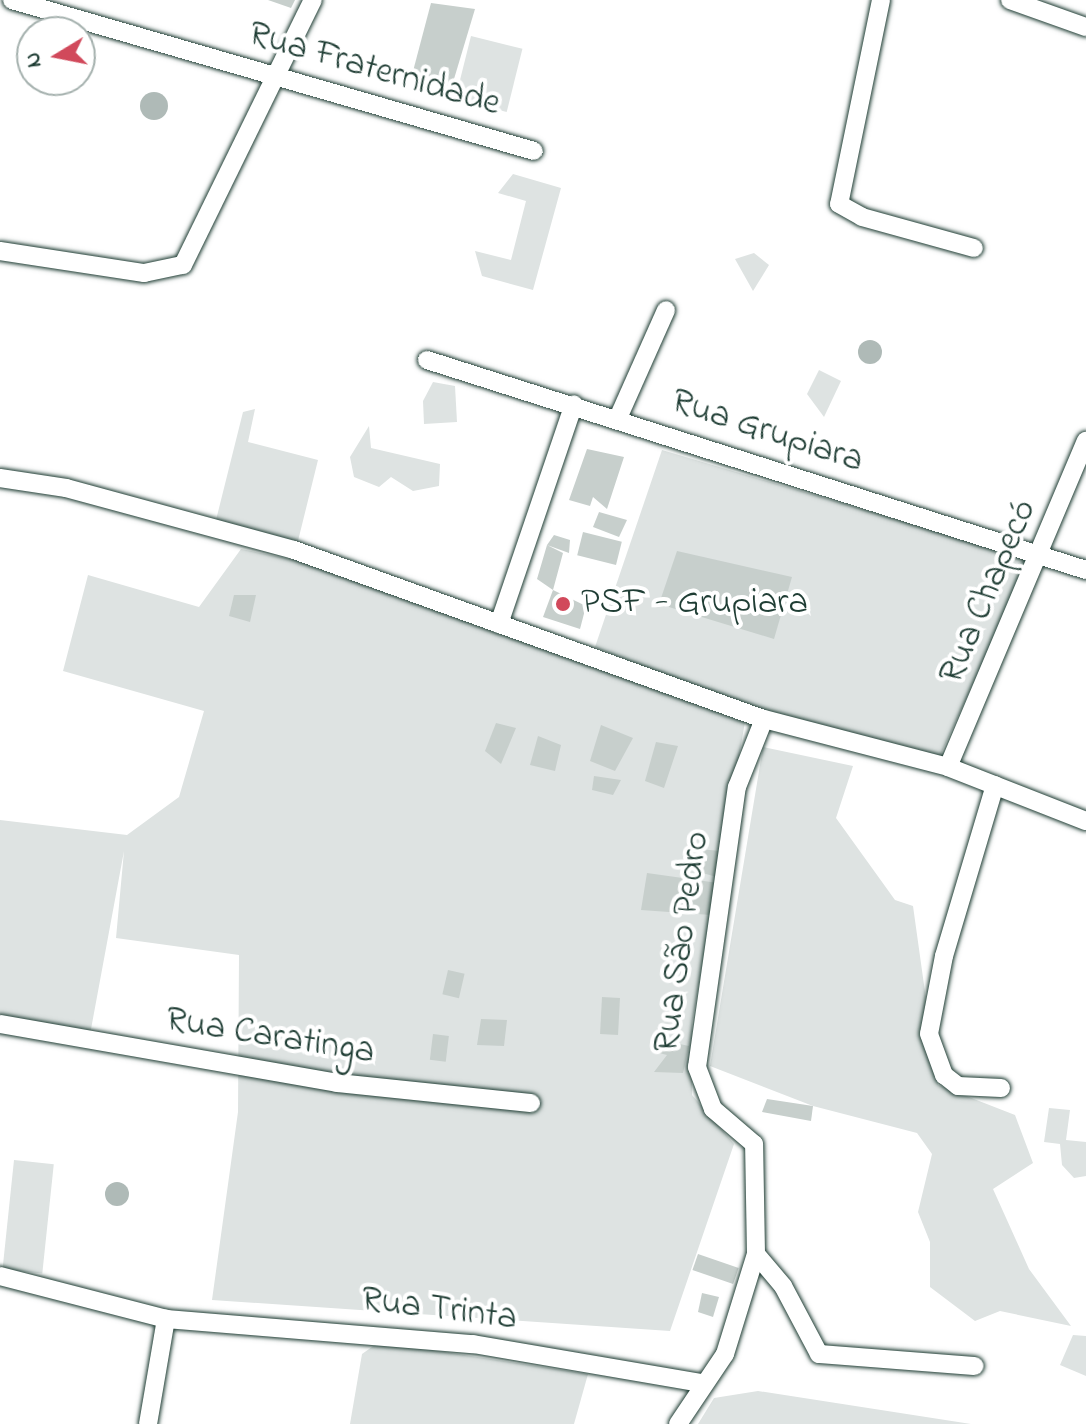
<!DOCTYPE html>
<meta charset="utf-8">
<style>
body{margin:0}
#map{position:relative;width:1086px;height:1424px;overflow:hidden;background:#fff;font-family:"Indie Flower",sans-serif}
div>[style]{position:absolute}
.green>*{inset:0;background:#dee3e2;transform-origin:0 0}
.water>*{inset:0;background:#afbab7}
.round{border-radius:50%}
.building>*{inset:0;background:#c7cfcc;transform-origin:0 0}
.roads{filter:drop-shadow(0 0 2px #1f3d34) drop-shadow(0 0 2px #1f3d34)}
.minor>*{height:18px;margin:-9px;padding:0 9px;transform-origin:9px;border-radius:9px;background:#fff}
.dots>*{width:22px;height:22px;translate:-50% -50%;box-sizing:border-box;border:4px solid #fff;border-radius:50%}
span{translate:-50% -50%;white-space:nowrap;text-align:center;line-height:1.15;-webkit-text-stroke:8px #fff;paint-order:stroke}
.street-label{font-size:36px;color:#1f3d34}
.poi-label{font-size:36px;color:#1f3d34}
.left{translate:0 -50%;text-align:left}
.north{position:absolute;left:16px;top:16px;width:80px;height:80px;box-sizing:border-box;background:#fff;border:2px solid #a5b1ae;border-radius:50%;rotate:260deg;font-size:22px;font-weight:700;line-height:32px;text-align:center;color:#1f3d34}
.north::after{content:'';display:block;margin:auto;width:28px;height:36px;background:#d1495b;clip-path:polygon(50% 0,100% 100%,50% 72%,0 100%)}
</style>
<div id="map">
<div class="green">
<i style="left:471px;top:36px;width:53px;height:65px;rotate:14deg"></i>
<i style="clip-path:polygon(513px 174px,561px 188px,533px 290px,482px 276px,475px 251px,511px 260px,526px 201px,498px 193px)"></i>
<i style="clip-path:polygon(754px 253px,769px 265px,753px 291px,735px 259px)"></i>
<i style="clip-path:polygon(819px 370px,841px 381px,824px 417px,807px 394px)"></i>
<i style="clip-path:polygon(433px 382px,455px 386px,457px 422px,424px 424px,423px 401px)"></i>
<i style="clip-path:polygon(255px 409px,248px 442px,318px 460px,297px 545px,215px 524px,243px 412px)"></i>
<i style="clip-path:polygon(369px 426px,371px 448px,440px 464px,439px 486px,413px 491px,391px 477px,379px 487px,354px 477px,350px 457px)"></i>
<i style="clip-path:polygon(662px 450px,1030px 559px,939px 758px,768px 717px,595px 647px)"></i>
<i style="clip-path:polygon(241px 549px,354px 572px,745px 722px,692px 1023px,692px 1095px,734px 1144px,670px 1331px,212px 1300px,238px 1112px,239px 955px,116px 938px,124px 851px,89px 1040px,0 1018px,0 820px,127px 835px,179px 797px,204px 711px,63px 671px,88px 575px,199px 607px)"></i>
<i style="clip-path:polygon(763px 747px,853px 766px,836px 818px,895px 900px,913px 906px,938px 1085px,1015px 1115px,1033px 1163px,993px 1189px,1029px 1269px,1071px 1326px,1000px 1311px,975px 1321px,930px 1287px,930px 1242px,918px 1212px,932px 1154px,917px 1133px,813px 1106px,710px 1066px)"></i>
<i style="clip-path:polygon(1049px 1108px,1070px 1110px,1066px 1140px,1086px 1142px,1086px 1176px,1074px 1178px,1062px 1165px,1060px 1144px,1044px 1142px)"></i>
<i style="left:14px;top:1160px;width:40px;height:110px;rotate:6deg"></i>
<i style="clip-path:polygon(1073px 1335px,1086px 1336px,1086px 1376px,1060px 1365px)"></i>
<i style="clip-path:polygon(379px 1342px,588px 1374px,574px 1424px,350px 1424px,362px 1354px)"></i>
<i style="clip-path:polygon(758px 1391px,971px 1424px,972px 1424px,698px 1424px,714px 1398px)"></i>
</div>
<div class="water">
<i class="round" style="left:140px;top:92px;width:28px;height:28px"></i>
<i class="round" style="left:858px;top:340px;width:24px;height:24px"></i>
<i class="round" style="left:105px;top:1182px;width:24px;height:24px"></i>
</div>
<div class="building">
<i style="clip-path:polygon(268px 0,295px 0,291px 8px)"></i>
<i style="clip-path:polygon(431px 3px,475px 9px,451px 89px,412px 75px)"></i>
<i style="clip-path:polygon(587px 449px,624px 457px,607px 509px,593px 497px,590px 506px,569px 500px)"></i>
<i style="clip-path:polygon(599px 512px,627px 520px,619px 537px,593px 527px)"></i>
<i style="left:583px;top:532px;width:40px;height:24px;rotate:14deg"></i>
<i style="clip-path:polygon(554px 535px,570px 540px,569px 553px,547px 545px,563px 553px,553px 590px,537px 579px,547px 545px)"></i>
<i style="clip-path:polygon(677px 551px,792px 577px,774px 639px,659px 604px)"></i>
<i style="clip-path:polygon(553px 590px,586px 606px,580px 629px,543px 617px)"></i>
<i style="clip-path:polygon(234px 595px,256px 595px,250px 622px,229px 616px)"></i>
<i style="clip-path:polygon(496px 723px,516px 728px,501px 764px,485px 751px)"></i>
<i style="clip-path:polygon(601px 725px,633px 738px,615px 771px,590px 761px)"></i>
<i style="clip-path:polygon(538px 736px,561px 745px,555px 771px,530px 765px)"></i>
<i style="clip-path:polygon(656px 742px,678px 746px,664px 788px,645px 781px)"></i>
<i style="clip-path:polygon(594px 776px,621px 780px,613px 795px,592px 790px)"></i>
<i style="clip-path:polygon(698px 849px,721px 851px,717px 877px,695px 871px)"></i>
<i style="clip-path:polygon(647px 873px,718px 883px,711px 915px,641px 910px)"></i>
<i style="left:448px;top:970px;width:17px;height:25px;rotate:13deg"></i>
<i style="left:602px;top:997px;width:18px;height:37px;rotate:3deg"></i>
<i style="clip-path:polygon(481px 1019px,507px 1020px,504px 1046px,477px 1045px)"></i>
<i style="left:433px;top:1034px;width:16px;height:26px;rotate:7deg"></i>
<i style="clip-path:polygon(652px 1038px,689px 1046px,683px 1073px,654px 1072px,667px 1055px,651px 1051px)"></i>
<i style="clip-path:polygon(767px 1099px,813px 1106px,811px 1121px,762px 1112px)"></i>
<i style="left:698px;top:1254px;width:43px;height:17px;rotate:19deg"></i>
<i style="clip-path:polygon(702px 1293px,719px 1297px,713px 1317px,698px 1312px)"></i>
</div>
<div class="roads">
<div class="minor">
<i style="left:12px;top:0;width:543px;rotate:16.13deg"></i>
<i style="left:881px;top:0;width:208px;rotate:101.6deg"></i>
<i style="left:839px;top:204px;width:26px;rotate:29deg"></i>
<i style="left:862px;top:217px;width:116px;rotate:15.5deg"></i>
<i style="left:1010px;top:0;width:81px;rotate:19.6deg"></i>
<i style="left:0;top:251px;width:146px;rotate:8.7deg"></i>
<i style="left:144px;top:273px;width:40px;rotate:-12deg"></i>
<i style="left:183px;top:265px;width:295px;rotate:-63.9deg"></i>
<i style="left:427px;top:360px;width:692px;rotate:17.68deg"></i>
<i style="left:618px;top:418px;width:118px;rotate:-66deg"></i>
<i style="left:0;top:478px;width:67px;rotate:8.6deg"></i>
<i style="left:66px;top:488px;width:236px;rotate:15.2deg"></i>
<i style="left:294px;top:550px;width:499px;rotate:19.8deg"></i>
<i style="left:764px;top:719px;width:190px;rotate:14.6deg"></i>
<i style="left:948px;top:767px;width:148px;rotate:21.4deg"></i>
<i style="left:499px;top:624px;width:232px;rotate:-71.2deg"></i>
<i style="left:948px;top:767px;width:354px;rotate:-67.1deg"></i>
<i style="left:995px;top:785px;width:178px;rotate:106.6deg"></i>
<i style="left:944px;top:956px;width:79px;rotate:100.9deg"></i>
<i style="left:929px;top:1034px;width:44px;rotate:69.9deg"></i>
<i style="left:944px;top:1075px;width:18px;rotate:38deg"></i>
<i style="left:958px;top:1086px;width:43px;rotate:2.7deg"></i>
<i style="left:0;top:1024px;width:342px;rotate:9.9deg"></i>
<i style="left:337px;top:1083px;width:195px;rotate:5.9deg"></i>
<i style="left:756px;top:1254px;width:42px;rotate:49.8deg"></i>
<i style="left:783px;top:1286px;width:77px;rotate:62.1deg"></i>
<i style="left:819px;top:1354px;width:156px;rotate:4.4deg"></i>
<i style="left:0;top:1276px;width:171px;rotate:14.5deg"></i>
<i style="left:166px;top:1319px;width:308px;rotate:4.7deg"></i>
<i style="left:473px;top:1344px;width:232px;rotate:9.7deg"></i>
<i style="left:148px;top:1424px;width:107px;rotate:-80.3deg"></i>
<i style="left:678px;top:1424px;width:84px;rotate:-56.1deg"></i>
<i style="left:725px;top:1354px;width:105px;rotate:-72.8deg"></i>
<i style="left:756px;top:1254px;width:110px;rotate:-91deg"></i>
<i style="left:754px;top:1144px;width:54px;rotate:-139.5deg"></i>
<i style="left:713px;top:1109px;width:45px;rotate:-110.9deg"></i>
<i style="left:697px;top:1067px;width:283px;rotate:-81.9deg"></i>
<i style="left:737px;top:787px;width:73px;rotate:-68.3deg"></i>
</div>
</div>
<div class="dots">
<i style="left:563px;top:604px;background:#d1495b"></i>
</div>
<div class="street-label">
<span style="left:374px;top:70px;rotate:16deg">Rua Fraternidade</span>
<span style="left:767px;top:432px;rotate:18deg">Rua Grupiara</span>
<span style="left:989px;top:592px;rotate:-67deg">Rua Chapecó</span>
<span style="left:683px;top:942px;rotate:-82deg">Rua São Pedro</span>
<span style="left:270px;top:1037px;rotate:9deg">Rua Caratinga</span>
<span style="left:439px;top:1310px;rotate:7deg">Rua Trinta</span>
</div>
<div class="poi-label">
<span class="left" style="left:581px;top:604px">PSF - Grupiara</span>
</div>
<div class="north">N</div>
</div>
